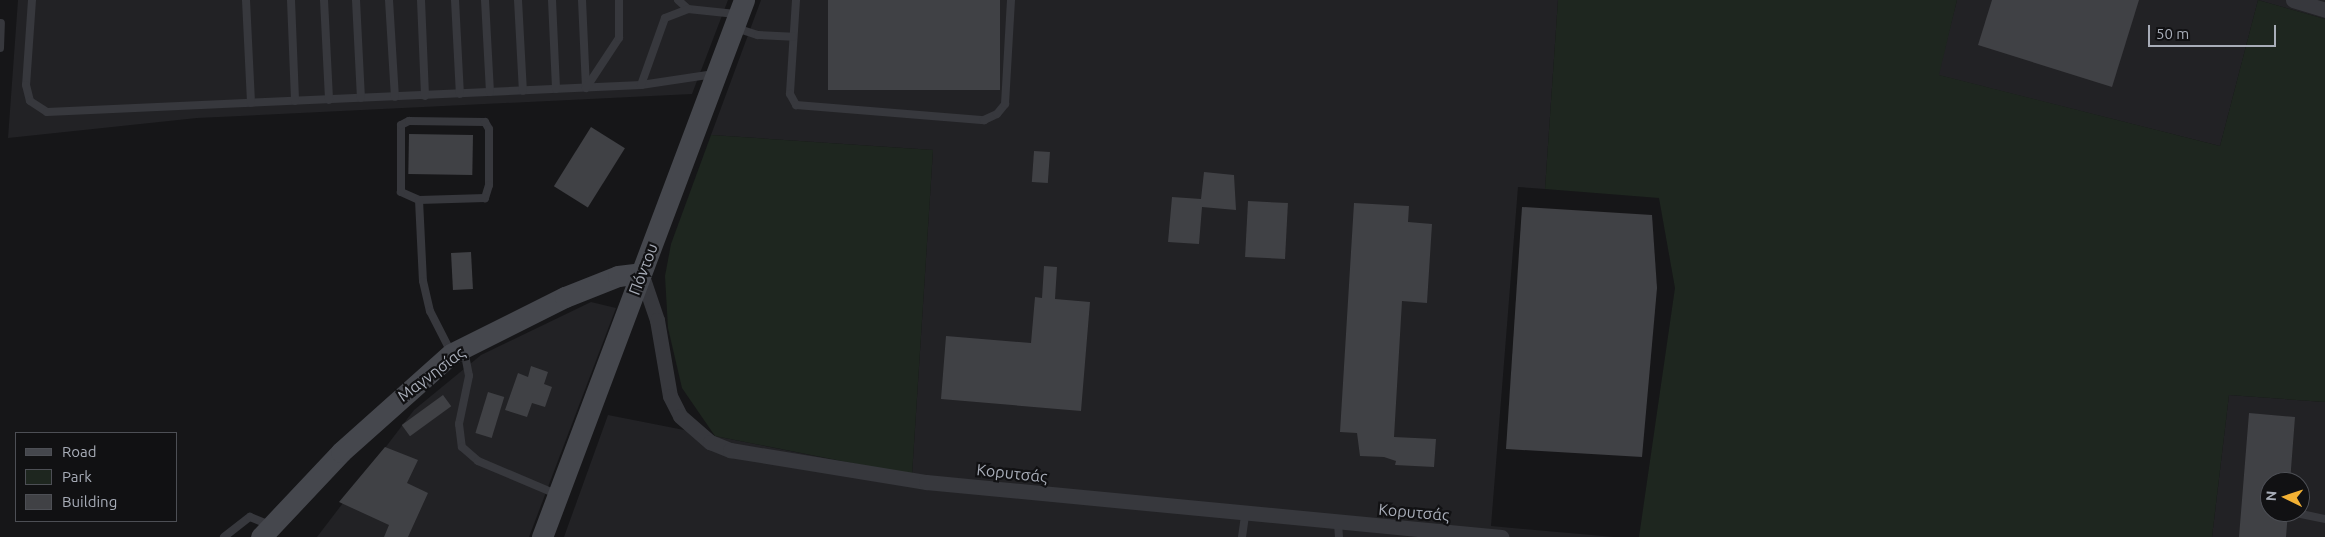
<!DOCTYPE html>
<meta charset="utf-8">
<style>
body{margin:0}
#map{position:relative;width:2325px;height:537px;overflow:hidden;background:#161618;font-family:Ubuntu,sans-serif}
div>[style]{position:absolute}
.built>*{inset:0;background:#222225}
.green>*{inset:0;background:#1e261f}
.building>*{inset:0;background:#404145;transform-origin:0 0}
.lane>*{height:8px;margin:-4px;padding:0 4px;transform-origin:4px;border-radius:4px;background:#37383d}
.street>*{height:15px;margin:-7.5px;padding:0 7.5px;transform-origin:7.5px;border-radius:7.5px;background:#37383d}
.secondary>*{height:21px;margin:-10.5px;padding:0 10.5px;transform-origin:10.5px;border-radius:10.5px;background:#45474d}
span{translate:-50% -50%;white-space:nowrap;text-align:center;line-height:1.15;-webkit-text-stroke:4.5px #111113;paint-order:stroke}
.street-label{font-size:16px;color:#a8adb8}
.legend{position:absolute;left:15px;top:432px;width:162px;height:90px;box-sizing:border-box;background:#111113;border:1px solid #4d4f55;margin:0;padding:6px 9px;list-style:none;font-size:15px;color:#a8adb8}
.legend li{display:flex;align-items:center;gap:10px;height:25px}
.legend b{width:25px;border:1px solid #4d4f55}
.north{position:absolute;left:2260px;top:472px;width:50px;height:50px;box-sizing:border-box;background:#111113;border:1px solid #4d4f55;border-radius:50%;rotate:274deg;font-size:14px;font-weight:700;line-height:20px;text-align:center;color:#a8adb8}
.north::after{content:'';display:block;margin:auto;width:18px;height:22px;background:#f2b134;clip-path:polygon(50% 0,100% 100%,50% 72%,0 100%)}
.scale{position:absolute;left:2148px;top:25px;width:128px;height:22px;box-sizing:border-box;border:2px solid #a8adb8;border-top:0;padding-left:6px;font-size:15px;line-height:18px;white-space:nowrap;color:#a8adb8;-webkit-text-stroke:4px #111113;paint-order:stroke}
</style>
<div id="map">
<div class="built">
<i style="clip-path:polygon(18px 0,728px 0,692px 94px,197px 118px,8px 138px)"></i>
<i style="clip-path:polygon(761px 0,1558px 0,1545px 189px,1518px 187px,1491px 526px,1614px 537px,564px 537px,608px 415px,912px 475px,933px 150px,711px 135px)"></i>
<i style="clip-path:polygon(1957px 0,2325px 0,2325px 19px,2258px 0,2220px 146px,1938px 75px)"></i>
<i style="clip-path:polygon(591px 302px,616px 308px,529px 537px,317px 537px,414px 410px,481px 355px)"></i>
<i style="clip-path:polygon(evenodd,2229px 395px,2325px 402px,2325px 537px,2212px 537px,2229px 395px,2270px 482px,2300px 482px,2300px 512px,2270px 512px,2270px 482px)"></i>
</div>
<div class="green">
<i style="clip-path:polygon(1558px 0,1957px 0,1939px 75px,2220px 146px,2258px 0,2325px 19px,2325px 402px,2229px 395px,2212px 537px,1639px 537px,1675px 288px,1659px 198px,1545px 189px)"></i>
<i style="clip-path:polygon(711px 135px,933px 150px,912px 475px,715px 436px,682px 388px,668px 328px,665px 276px,671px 244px)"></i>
</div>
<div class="building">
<i style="left:828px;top:0;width:172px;height:90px"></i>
<i style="clip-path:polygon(1992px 0,2139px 0,2112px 87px,1978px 45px)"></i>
<i style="left:591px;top:127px;width:40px;height:70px;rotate:32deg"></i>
<i style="left:409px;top:134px;width:64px;height:40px;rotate:1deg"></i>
<i style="left:1034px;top:151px;width:16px;height:31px;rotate:4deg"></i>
<i style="clip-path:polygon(1204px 172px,1234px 175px,1236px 210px,1202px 207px,1199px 244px,1168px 242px,1172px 197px,1201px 199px)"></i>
<i style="left:1248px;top:201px;width:40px;height:56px;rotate:3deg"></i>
<i style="clip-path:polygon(1354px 203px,1409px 206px,1408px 222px,1432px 224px,1427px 303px,1402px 301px,1394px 437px,1436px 439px,1434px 467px,1395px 465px,1396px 461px,1384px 457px,1360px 456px,1357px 433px,1340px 432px)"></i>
<i style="clip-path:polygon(1522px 207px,1652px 215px,1657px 288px,1642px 457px,1506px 449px)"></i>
<i style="left:471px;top:252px;width:37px;height:20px;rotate:87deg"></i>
<i style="clip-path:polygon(1044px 266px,1057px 267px,1055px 299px,1090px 302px,1081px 411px,941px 399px,946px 336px,1031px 343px,1035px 297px,1042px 298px)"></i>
<i style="clip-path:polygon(531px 366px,548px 372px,544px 384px,552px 387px,545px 407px,532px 403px,527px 417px,505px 410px,518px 373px,528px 377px)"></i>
<i style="left:488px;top:392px;width:17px;height:43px;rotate:17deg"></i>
<i style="left:443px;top:395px;width:14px;height:51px;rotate:54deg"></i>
<i style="clip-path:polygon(2249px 413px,2295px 417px,2290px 482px,2270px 482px,2270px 512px,2288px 512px,2286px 537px,2239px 537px)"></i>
<i style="clip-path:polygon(385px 447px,418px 460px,407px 483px,428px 493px,408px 537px,384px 537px,389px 525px,339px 502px)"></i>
</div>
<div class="lane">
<i style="left:32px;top:0;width:85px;rotate:94deg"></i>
<i style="left:26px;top:85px;width:16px;rotate:76deg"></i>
<i style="left:30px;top:101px;width:20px;rotate:33deg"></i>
<i style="left:47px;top:112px;width:595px;rotate:-2.6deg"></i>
<i style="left:641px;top:85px;width:74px;rotate:-8.6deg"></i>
<i style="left:246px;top:0;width:103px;rotate:87.2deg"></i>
<i style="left:291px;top:0;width:101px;rotate:87.7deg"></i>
<i style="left:324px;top:0;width:100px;rotate:87.1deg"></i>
<i style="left:356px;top:0;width:98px;rotate:87.1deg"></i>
<i style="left:389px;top:0;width:97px;rotate:86.5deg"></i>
<i style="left:421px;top:0;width:96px;rotate:87.6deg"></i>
<i style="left:455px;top:0;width:94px;rotate:87deg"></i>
<i style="left:485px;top:0;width:92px;rotate:86.9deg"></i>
<i style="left:518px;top:0;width:91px;rotate:86.9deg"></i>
<i style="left:552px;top:0;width:89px;rotate:87.4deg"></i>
<i style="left:582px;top:0;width:88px;rotate:87.4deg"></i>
<i style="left:586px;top:88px;width:60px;rotate:-56.6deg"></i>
<i style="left:619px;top:38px;width:38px;rotate:-90deg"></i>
<i style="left:678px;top:0;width:13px;rotate:42deg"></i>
<i style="left:688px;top:9px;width:48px;rotate:5.9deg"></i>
<i style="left:796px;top:0;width:94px;rotate:93.7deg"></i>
<i style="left:790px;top:94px;width:13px;rotate:61deg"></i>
<i style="left:796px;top:105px;width:189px;rotate:4.6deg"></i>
<i style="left:984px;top:120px;width:14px;rotate:-25deg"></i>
<i style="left:997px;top:114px;width:13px;rotate:-51deg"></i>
<i style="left:1005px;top:104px;width:104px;rotate:-86.7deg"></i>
<i style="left:736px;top:28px;width:23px;rotate:18deg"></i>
<i style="left:758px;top:35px;width:35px;rotate:3deg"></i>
<i style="left:0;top:48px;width:25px;rotate:-88deg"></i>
<i style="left:641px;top:85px;width:71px;rotate:-70.3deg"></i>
<i style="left:665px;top:18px;width:25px;rotate:-21deg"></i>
<i style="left:419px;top:200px;width:20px;rotate:-156deg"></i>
<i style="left:401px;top:192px;width:67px;rotate:-90deg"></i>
<i style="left:401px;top:125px;width:9px;rotate:-27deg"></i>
<i style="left:409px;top:121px;width:76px;rotate:0.8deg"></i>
<i style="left:485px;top:122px;width:8px;rotate:60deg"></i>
<i style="left:489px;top:129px;width:56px;rotate:90deg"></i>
<i style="left:489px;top:185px;width:14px;rotate:107deg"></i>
<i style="left:485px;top:198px;width:66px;rotate:178.3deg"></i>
<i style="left:419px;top:200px;width:81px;rotate:87.2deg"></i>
<i style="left:423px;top:281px;width:31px;rotate:77deg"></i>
<i style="left:430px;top:311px;width:46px;rotate:62.9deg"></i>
<i style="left:464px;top:350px;width:26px;rotate:79deg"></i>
<i style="left:469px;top:376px;width:49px;rotate:101.8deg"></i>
<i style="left:459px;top:424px;width:23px;rotate:83deg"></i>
<i style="left:462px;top:447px;width:21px;rotate:41deg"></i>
<i style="left:478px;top:461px;width:85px;rotate:22.9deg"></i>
<i style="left:2301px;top:514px;width:25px;rotate:12deg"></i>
<i style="left:1338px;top:523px;width:14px;rotate:86deg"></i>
<i style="left:224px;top:537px;width:33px;rotate:-38deg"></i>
<i style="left:250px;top:517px;width:22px;rotate:22deg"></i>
<i style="left:1242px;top:537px;width:22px;rotate:-82deg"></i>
</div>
<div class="street">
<i style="left:2293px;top:0;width:34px;rotate:17deg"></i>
<i style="left:641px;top:273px;width:50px;rotate:71.2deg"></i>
<i style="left:657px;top:320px;width:77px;rotate:80.3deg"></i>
<i style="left:670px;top:396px;width:22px;rotate:63deg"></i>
<i style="left:680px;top:416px;width:40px;rotate:41deg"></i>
<i style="left:710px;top:442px;width:22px;rotate:22deg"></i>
<i style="left:730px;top:450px;width:199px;rotate:9.3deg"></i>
<i style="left:926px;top:482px;width:578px;rotate:5.46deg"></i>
</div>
<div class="secondary">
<i style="left:261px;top:537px;width:117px;rotate:-46.7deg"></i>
<i style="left:341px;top:452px;width:147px;rotate:-41.7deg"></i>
<i style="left:451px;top:354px;width:127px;rotate:-26.6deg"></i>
<i style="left:565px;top:297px;width:57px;rotate:-21.6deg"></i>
<i style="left:618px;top:276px;width:23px;rotate:-7deg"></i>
<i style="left:542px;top:537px;width:574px;rotate:-69.39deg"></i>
</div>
<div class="street-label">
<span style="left:643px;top:269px;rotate:-69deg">Πόντου</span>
<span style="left:431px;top:374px;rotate:-37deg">Μαγνησίας</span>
<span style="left:1012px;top:473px;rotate:6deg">Κορυτσάς</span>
<span style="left:1414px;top:512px;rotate:5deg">Κορυτσάς</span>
</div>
<ul class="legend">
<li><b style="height:6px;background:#45474d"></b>Road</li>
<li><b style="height:14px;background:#1e261f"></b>Park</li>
<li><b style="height:14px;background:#404145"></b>Building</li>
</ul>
<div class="north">N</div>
<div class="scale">50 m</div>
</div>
